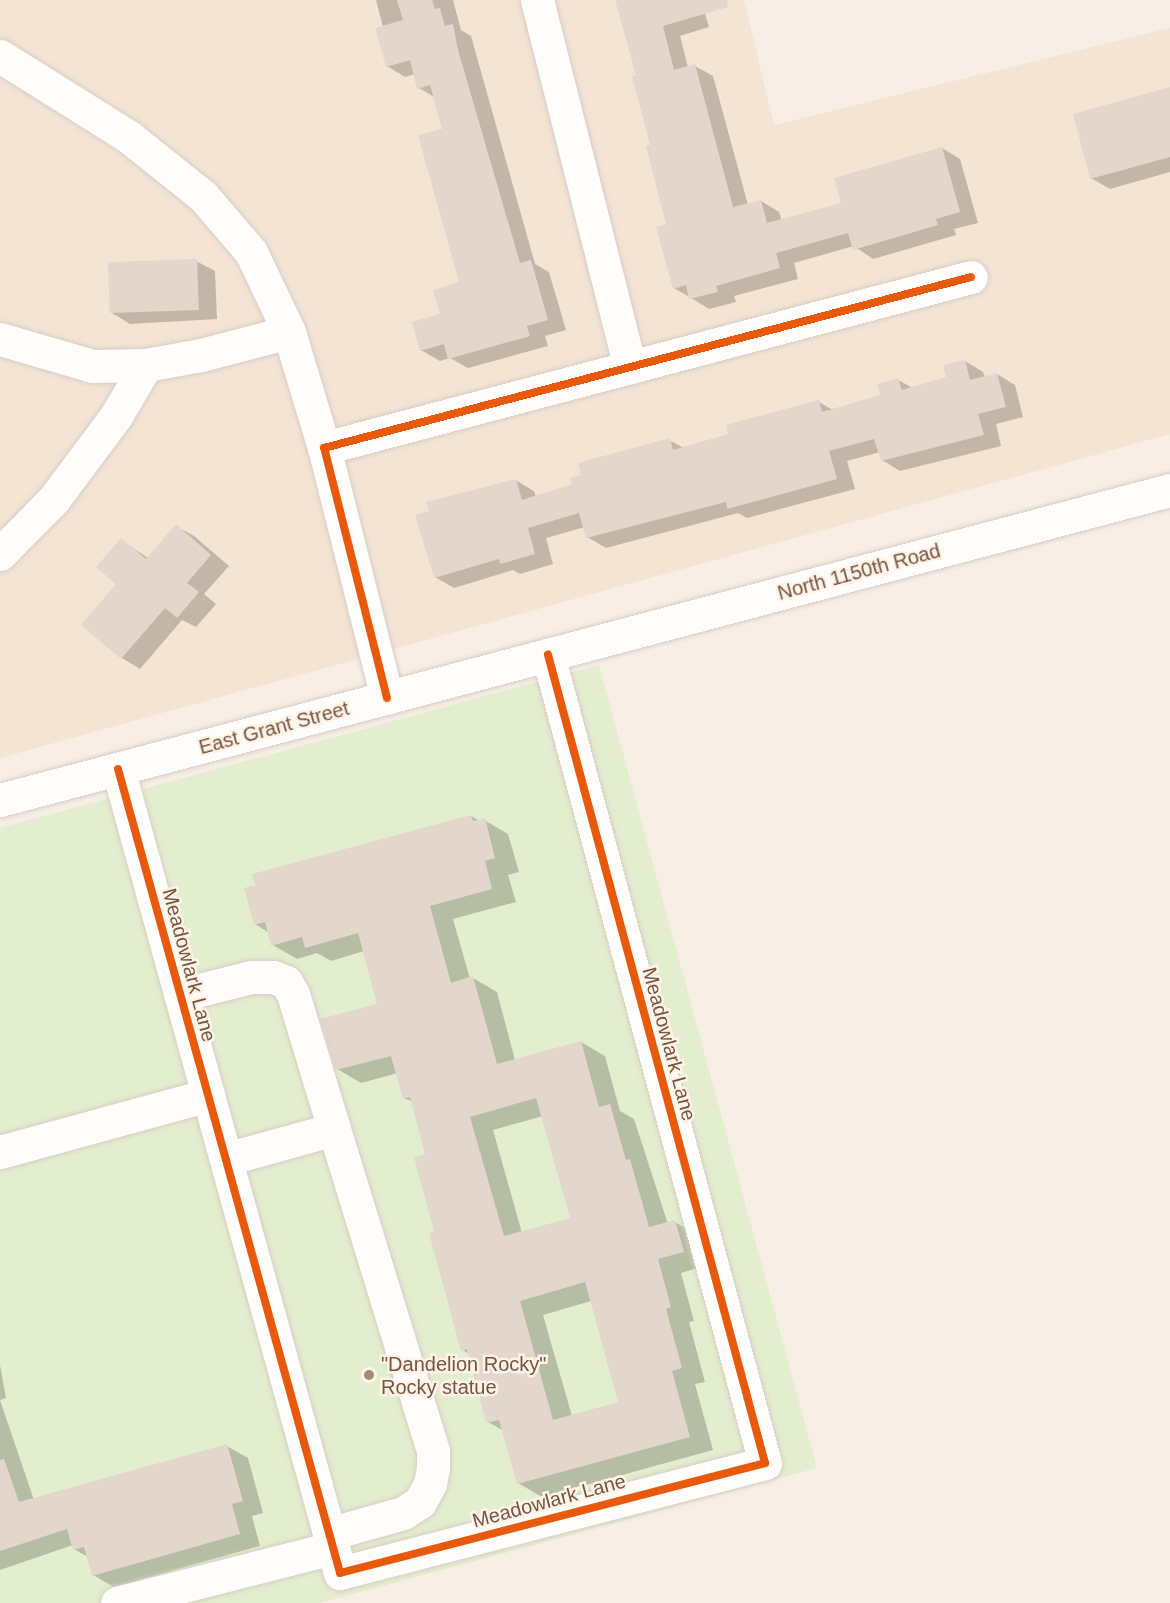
<!DOCTYPE html>
<style>
body{margin:0}
#map{position:relative;width:1170px;height:1603px;overflow:hidden;background:#f7efe5;font-family:Helvetica,sans-serif}
div>[style]{position:absolute}
.residential>*{inset:0;background:#f4e4d4}
.green>*{inset:0;background:#e3eece}
.shadow>*{inset:0;background:#0003}
.building>*{inset:0;background:#e3d6cd;transform-origin:0 0}
.roads{filter:drop-shadow(0 0 2px #d8ccc4) drop-shadow(0 0 2px #d8ccc4)}
.minor>*{height:33px;margin:-16.5px;padding:0 16.5px;transform-origin:16.5px;border-radius:16.5px;background:#fefdfb}
.cycleway>*{height:8px;margin:-4px;padding:0 4px;transform-origin:4px;border-radius:4px;background:#e8590c}
.dots>*{width:16px;height:16px;translate:-50% -50%;box-sizing:border-box;border:3px solid #fff4e7;border-radius:50%}
span{translate:-50% -50%;white-space:nowrap;text-align:center;line-height:1.15;-webkit-text-stroke:5px #fff4e7;paint-order:stroke}
.street-label{font-size:20px;color:#775444}
.poi-label{font-size:20px;color:#775444}
.left{translate:0 -50%;text-align:left}
</style>
<div id="map">
<div class="residential">
<i style="clip-path:polygon(0 0,744px 0,774px 125px,1170px 28px,1170px 434px,0 758px)"></i>
</div>
<div class="green">
<i style="clip-path:polygon(599px 665px,817px 1468px,320px 1603px,0 1603px,0 828px)"></i>
</div>
<div class="shadow">
<i style="clip-path:polygon(376px 0,453px 0,461px 30px,471px 36px,535px 264px,549px 272px,566px 330px,545px 336px,548px 346px,468px 368px,450px 358px,440px 361px,421px 350px,461px 283px,443px 130px,434px 97px,419px 88px,415px 74px,405px 77px,387px 66px,383px 27px)"></i>
<i style="clip-path:polygon(616px 0,701px 0,709px 27px,680px 36px,688px 67px,695px 66px,713px 76px,748px 205px,761px 201px,779px 212px,782px 221px,842px 204px,942px 148px,960px 159px,978px 223px,954px 229px,956px 235px,873px 259px,854px 246px,794px 263px,798px 279px,734px 296px,736px 302px,709px 309px,691px 298px,674px 288px,668px 225px,638px 76px)"></i>
<i style="clip-path:polygon(1170px 88px,1170px 172px,1110px 189px,1091px 178px)"></i>
<i style="clip-path:polygon(196px 261px,215px 271px,217px 319px,130px 324px,112px 313px)"></i>
<i style="clip-path:polygon(965px 361px,983px 372px,985px 377px,997px 374px,1015px 385px,1023px 417px,996px 424px,1001px 446px,900px 471px,882px 460px,880px 452px,847px 461px,855px 489px,747px 518px,738px 513px,606px 548px,587px 537px,585px 527px,546px 538px,553px 564px,520px 574px,513px 570px,454px 588px,435px 577px,515px 480px,534px 491px,536px 497px,573px 485px,669px 440px,684px 448px,730px 435px,819px 402px,833px 410px,882px 396px,898px 380px,913px 388px,948px 378px)"></i>
<i style="clip-path:polygon(176px 526px,194px 536px,229px 566px,204px 594px,216px 604px,196px 627px,182px 620px,140px 669px,122px 658px,83px 625px,119px 584px,121px 540px,148px 558px)"></i>
<i style="clip-path:polygon(evenodd,471px 816px,480px 821px,484px 820px,508px 834px,519px 872px,508px 875px,516px 902px,453px 919px,470px 979px,473px 978px,497px 992px,515px 1060px,581px 1042px,605px 1056px,620px 1111px,634px 1119px,668px 1224px,675px 1222px,699px 1236px,707px 1265px,681px 1273px,694px 1321px,689px 1322px,705px 1382px,695px 1384px,713px 1450px,542px 1497px,518px 1483px,504px 1431px,488px 1422px,469px 1354px,463px 1350px,436px 1232px,427px 1155px,413px 1102px,404px 1098px,398px 1073px,361px 1083px,337px 1069px,379px 1005px,364px 951px,331px 961px,317px 953px,297px 959px,273px 945px,269px 933px,255px 924px,471px 816px,543px 1116px,572px 1219px,522px 1233px,493px 1130px,543px 1116px,471px 816px,591px 1301px,620px 1403px,572px 1416px,543px 1315px,591px 1301px)"></i>
<i style="clip-path:polygon(0 1365px,6px 1398px,0 1400px,34px 1500px,227px 1446px,248px 1458px,263px 1513px,252px 1516px,260px 1546px,114px 1587px,93px 1575px,88px 1557px,74px 1549px,73px 1545px,0 1570px)"></i>
</div>
<div class="building">
<i style="clip-path:polygon(397px 0,432px 0,435px 9px,440px 8px,445px 26px,453px 24px,458px 50px,520px 263px,531px 260px,548px 320px,527px 326px,530px 336px,448px 359px,444px 344px,420px 351px,412px 322px,440px 314px,433px 290px,459px 282px,418px 135px,442px 129px,430px 85px,417px 89px,410px 60px,386px 67px,375px 28px,403px 20px)"></i>
<i style="clip-path:polygon(615px 0,727px 0,728px 7px,663px 26px,674px 70px,695px 64px,733px 207px,761px 200px,767px 223px,841px 203px,834px 178px,942px 147px,960px 212px,936px 219px,938px 225px,853px 250px,848px 233px,776px 253px,780px 268px,716px 286px,718px 292px,689px 299px,686px 285px,673px 289px,656px 227px,666px 224px,646px 146px,650px 145px,632px 76px,636px 75px)"></i>
<i style="clip-path:polygon(1170px 87px,1170px 157px,1090px 179px,1073px 114px)"></i>
<i style="left:197px;top:259px;width:51px;height:89px;rotate:88deg"></i>
<i style="clip-path:polygon(965px 360px,970px 380px,997px 373px,1006px 407px,978px 414px,984px 435px,881px 461px,874px 439px,829px 451px,837px 479px,727px 509px,726px 502px,586px 538px,579px 513px,528px 528px,535px 554px,500px 564px,499px 559px,434px 578px,415px 515px,429px 511px,426px 502px,516px 479px,522px 500px,572px 484px,570px 478px,581px 475px,578px 463px,670px 438px,673px 450px,728px 434px,726px 425px,819px 400px,822px 412px,880px 395px,877px 384px,898px 378px,902px 390px,946px 377px,943px 365px)"></i>
<i style="clip-path:polygon(176px 524px,211px 555px,187px 583px,199px 592px,177px 618px,165px 608px,121px 659px,81px 625px,116px 584px,96px 567px,121px 538px,146px 559px)"></i>
<i style="clip-path:polygon(evenodd,471px 815px,473px 821px,485px 818px,495px 858px,485px 861px,492px 889px,430px 906px,451px 983px,473px 976px,497px 1064px,581px 1041px,599px 1107px,610px 1104px,626px 1160px,630px 1159px,649px 1227px,675px 1220px,684px 1252px,658px 1259px,671px 1307px,666px 1309px,682px 1368px,672px 1371px,690px 1437px,517px 1484px,499px 1420px,486px 1423px,467px 1349px,461px 1351px,429px 1233px,434px 1231px,414px 1157px,425px 1154px,410px 1097px,403px 1099px,391px 1056px,336px 1070px,320px 1019px,377px 1004px,358px 933px,305px 948px,302px 937px,271px 946px,265px 922px,254px 925px,244px 888px,255px 885px,252px 874px,471px 815px,536px 1098px,570px 1218px,504px 1236px,470px 1117px,536px 1098px,471px 815px,585px 1282px,618px 1402px,553px 1420px,520px 1301px,585px 1282px)"></i>
<i style="clip-path:polygon(227px 1444px,243px 1501px,232px 1504px,240px 1534px,92px 1576px,84px 1547px,73px 1550px,67px 1529px,0 1551px,0 1460px,4px 1459px,19px 1502px)"></i>
</div>
<div class="roads">
<div class="minor">
<i style="left:537px;top:0;width:379px;rotate:75.8deg"></i>
<i style="left:0;top:56px;width:152px;rotate:32.1deg"></i>
<i style="left:129px;top:137px;width:95px;rotate:38.6deg"></i>
<i style="left:203px;top:196px;width:74px;rotate:49.4deg"></i>
<i style="left:251px;top:252px;width:89px;rotate:64.6deg"></i>
<i style="left:289px;top:332px;width:121px;rotate:73.2deg"></i>
<i style="left:0;top:339px;width:97px;rotate:16.2deg"></i>
<i style="left:93px;top:366px;width:53px;rotate:-1.1deg"></i>
<i style="left:146px;top:365px;width:56px;rotate:-10.3deg"></i>
<i style="left:201px;top:355px;width:91px;rotate:-14.6deg"></i>
<i style="left:0;top:554px;width:77px;rotate:-45.5deg"></i>
<i style="left:54px;top:499px;width:104px;rotate:-53.2deg"></i>
<i style="left:116px;top:416px;width:59px;rotate:-59.5deg"></i>
<i style="left:387px;top:698px;width:258px;rotate:-104.1deg"></i>
<i style="left:324px;top:448px;width:669px;rotate:-14.8deg"></i>
<i style="left:118px;top:769px;width:834px;rotate:74.56deg"></i>
<i style="left:340px;top:1573px;width:439px;rotate:-14.5deg"></i>
<i style="left:765px;top:1463px;width:837px;rotate:-105.03deg"></i>
<i style="left:0;top:800px;width:1210px;rotate:-14.84deg"></i>
<i style="left:180px;top:995px;width:73px;rotate:-14.2deg"></i>
<i style="left:251px;top:977px;width:22px"></i>
<i style="left:273px;top:977px;width:14px;rotate:21deg"></i>
<i style="left:286px;top:982px;width:14px;rotate:60deg"></i>
<i style="left:293px;top:994px;width:141px;rotate:73.1deg"></i>
<i style="left:0;top:1152px;width:216px;rotate:-15.3deg"></i>
<i style="left:226px;top:1159px;width:112px;rotate:-15.5deg"></i>
<i style="left:334px;top:1129px;width:337px;rotate:72.9deg"></i>
<i style="left:433px;top:1451px;width:17px;rotate:90deg"></i>
<i style="left:433px;top:1468px;width:16px;rotate:101deg"></i>
<i style="left:430px;top:1484px;width:21px;rotate:119deg"></i>
<i style="left:420px;top:1502px;width:20px;rotate:147deg"></i>
<i style="left:403px;top:1513px;width:77px;rotate:164.2deg"></i>
<i style="left:117px;top:1603px;width:223px;rotate:-14.3deg"></i>
</div>
</div>
<div class="cycleway">
<i style="left:387px;top:698px;width:258px;rotate:-104.1deg"></i>
<i style="left:324px;top:448px;width:669px;rotate:-14.8deg"></i>
<i style="left:118px;top:769px;width:834px;rotate:74.56deg"></i>
<i style="left:340px;top:1573px;width:439px;rotate:-14.5deg"></i>
<i style="left:765px;top:1463px;width:837px;rotate:-105.03deg"></i>
</div>
<div class="dots">
<i style="left:369px;top:1375px;background:#a48a7c"></i>
</div>
<div class="street-label">
<span style="left:859px;top:572px;rotate:-15deg">North 1150th Road</span>
<span style="left:274px;top:728px;rotate:-15deg">East Grant Street</span>
<span style="left:189px;top:965px;rotate:75deg">Meadowlark Lane</span>
<span style="left:669px;top:1044px;rotate:75deg">Meadowlark Lane</span>
<span style="left:549px;top:1501px;rotate:-15deg">Meadowlark Lane</span>
</div>
<div class="poi-label">
<span class="left" style="left:381px;top:1376px">"Dandelion Rocky"<br>Rocky statue</span>
</div>
</div>
